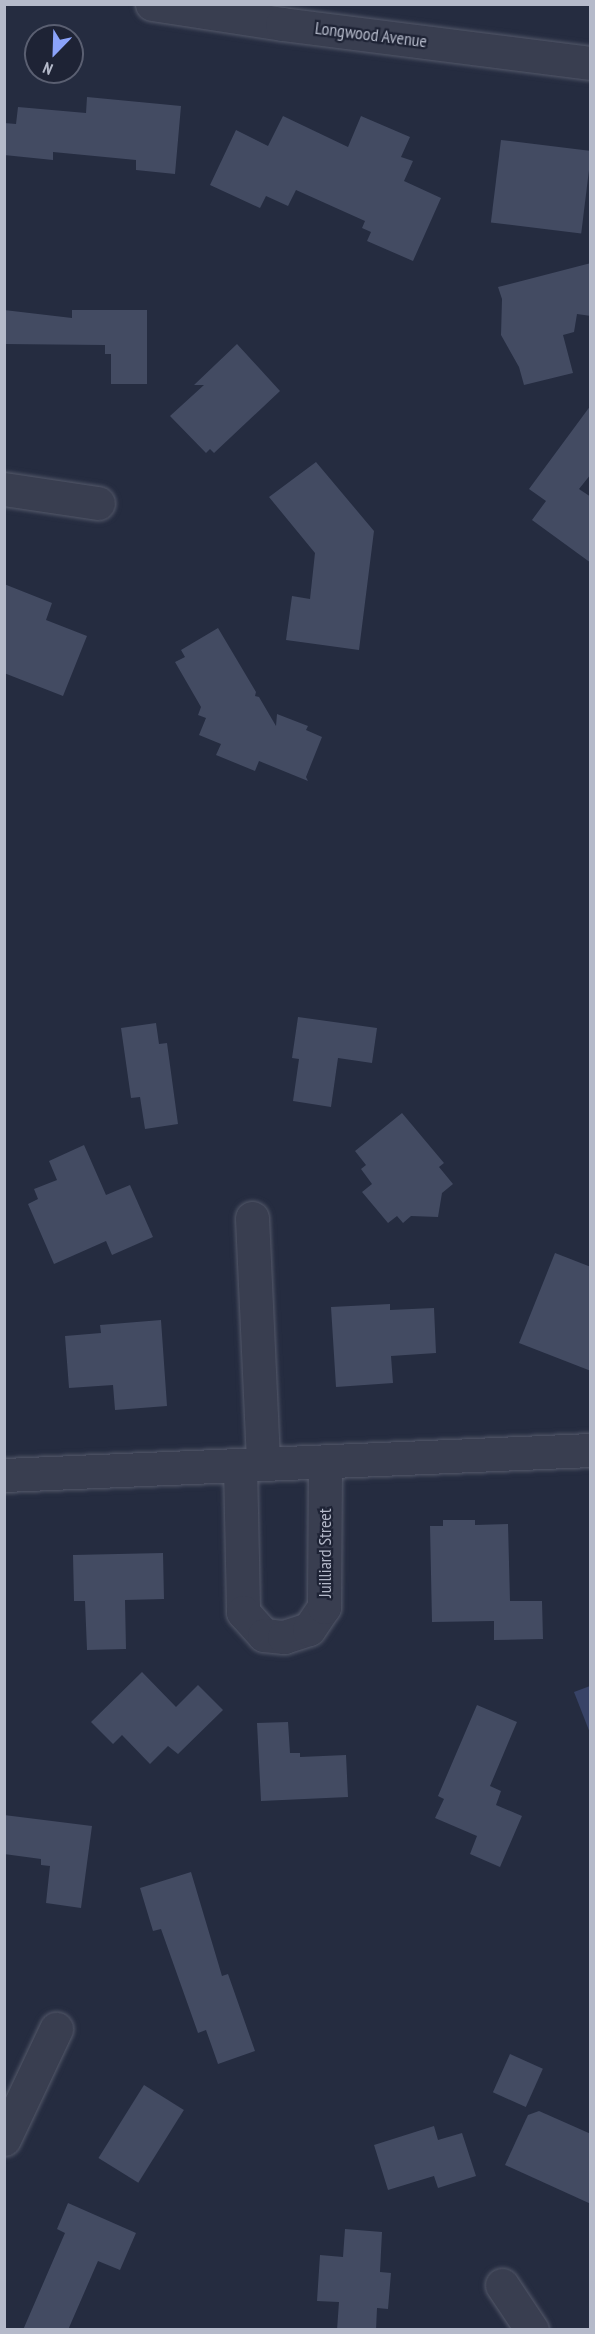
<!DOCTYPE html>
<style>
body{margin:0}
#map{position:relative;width:595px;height:2334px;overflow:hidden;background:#252c40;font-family:"PT Sans Narrow",sans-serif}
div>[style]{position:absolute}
.water>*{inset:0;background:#384367}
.building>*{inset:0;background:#434b62;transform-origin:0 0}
.roads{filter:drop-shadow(0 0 2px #54596a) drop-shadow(0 0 2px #54596a)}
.minor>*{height:33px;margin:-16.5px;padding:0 16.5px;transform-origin:16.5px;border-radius:16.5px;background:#393e50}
span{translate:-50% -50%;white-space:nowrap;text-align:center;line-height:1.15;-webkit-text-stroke:4.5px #1e2335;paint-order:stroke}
.street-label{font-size:18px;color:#b5baca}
.frame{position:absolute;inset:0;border:6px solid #b5baca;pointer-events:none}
.north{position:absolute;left:24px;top:24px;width:60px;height:60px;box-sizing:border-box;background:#1e2335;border:2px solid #5a5f71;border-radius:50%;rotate:203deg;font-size:16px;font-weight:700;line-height:24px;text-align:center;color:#b5baca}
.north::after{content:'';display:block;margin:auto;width:21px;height:27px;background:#8ba3fa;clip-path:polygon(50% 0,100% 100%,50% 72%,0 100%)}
</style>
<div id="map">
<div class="water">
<i style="clip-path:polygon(590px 1686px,590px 1733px,574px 1692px)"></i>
</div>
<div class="building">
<i style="clip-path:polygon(87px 97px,181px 106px,175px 174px,136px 170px,136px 160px,53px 152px,53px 160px,4px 155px,4px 123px,16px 124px,18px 107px,86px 113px)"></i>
<i style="clip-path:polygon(283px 116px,348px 147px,361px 116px,410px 137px,401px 157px,413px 161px,404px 181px,441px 198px,413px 261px,367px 241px,371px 232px,362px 228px,365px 221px,296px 190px,288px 206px,266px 196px,260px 208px,210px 185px,236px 130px,268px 146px)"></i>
<i style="left:501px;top:140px;width:91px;height:83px;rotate:7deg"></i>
<i style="clip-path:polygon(591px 263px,591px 316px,577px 314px,574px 332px,563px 335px,573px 373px,524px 385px,519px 367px,501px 335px,502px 299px,498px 287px)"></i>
<i style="clip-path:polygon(4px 310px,72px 318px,72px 310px,147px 310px,147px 384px,111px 384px,111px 354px,105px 354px,105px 345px,4px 344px)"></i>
<i style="clip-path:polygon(237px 344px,280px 391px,214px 453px,210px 449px,206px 453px,170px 416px,204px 385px,194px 385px)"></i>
<i style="clip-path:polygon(591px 405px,591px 474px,579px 489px,591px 497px,591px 563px,532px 520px,546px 501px,529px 489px)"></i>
<i style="clip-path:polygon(316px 462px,374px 531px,359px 650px,286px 640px,292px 596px,310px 599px,315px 553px,269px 497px)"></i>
<i style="clip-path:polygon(4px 584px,52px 603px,46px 620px,87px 636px,63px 696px,4px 673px)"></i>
<i style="clip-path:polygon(218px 628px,256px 692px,255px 696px,259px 697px,276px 726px,277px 714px,308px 726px,306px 730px,322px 737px,306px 777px,308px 781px,259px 761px,255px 771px,216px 755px,221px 744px,199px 735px,206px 718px,198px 715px,201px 707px,175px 662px,185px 657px,181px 650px)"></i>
<i style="clip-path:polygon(298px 1017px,377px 1028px,372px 1063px,338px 1058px,331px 1107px,293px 1101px,299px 1059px,292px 1058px)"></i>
<i style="clip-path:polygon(156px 1023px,159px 1044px,167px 1043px,178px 1124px,145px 1129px,140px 1097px,131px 1098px,121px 1028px)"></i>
<i style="clip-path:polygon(402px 1113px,444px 1163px,439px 1167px,453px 1184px,442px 1193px,438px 1217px,411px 1216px,403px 1223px,397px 1216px,388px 1223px,362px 1192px,372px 1184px,361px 1169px,366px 1165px,355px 1151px)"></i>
<i style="clip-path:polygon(84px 1145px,106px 1195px,130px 1185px,153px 1237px,112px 1255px,106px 1241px,54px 1264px,28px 1204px,38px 1199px,34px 1189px,57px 1180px,49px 1161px)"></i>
<i style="clip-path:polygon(555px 1253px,591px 1267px,591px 1371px,519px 1343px)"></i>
<i style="clip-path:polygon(390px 1304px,390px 1310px,434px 1308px,436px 1353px,391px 1356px,393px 1383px,336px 1387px,331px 1307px)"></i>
<i style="clip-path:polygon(161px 1320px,167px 1406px,115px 1410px,113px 1385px,69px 1388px,65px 1336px,101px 1333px,100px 1325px)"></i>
<i style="clip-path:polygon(443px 1520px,475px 1520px,475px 1525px,508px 1524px,510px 1601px,542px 1601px,543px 1639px,494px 1640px,494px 1621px,432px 1622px,430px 1526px,443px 1526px)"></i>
<i style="clip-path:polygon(163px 1553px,164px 1599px,125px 1600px,126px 1649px,87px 1650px,85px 1601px,74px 1601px,73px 1555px)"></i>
<i style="clip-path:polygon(142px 1672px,176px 1707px,198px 1685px,223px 1710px,178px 1754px,168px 1746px,150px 1764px,122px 1735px,113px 1744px,91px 1722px)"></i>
<i style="clip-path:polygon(477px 1705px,517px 1722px,490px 1786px,501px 1791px,496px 1805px,522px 1816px,500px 1867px,470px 1854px,477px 1836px,435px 1818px,444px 1799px,438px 1796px)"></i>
<i style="clip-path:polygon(288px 1722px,290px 1753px,300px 1753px,300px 1757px,346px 1755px,348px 1797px,261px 1801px,257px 1723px)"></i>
<i style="clip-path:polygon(4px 1815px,92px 1826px,81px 1908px,46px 1903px,50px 1866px,41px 1865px,41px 1859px,4px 1854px)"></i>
<i style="clip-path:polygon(191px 1872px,222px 1976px,228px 1974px,255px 2051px,218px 2064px,206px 2030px,198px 2033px,161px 1929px,153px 1931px,140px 1888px)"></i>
<i style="left:510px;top:2054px;width:36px;height:42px;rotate:24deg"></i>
<i style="left:144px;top:2085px;width:47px;height:86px;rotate:32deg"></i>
<i style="clip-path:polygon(539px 2111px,591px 2134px,591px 2204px,505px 2165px,528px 2115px)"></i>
<i style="clip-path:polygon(434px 2126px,438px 2140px,462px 2133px,476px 2176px,438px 2188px,434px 2176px,388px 2190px,374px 2145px)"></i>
<i style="clip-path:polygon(68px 2203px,136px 2233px,120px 2270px,98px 2261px,68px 2330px,23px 2330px,65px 2233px,57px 2229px)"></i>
<i style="clip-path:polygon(345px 2229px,382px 2232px,380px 2272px,391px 2273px,388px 2309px,377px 2308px,376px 2330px,337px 2330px,339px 2302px,317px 2301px,320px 2255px,343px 2257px)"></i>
</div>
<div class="roads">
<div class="minor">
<i style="left:152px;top:4px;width:132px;rotate:8.7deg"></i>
<i style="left:282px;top:24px;width:310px;rotate:7.2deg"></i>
<i style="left:4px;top:489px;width:95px;rotate:8.5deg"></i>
<i style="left:252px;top:1218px;width:245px;rotate:87.4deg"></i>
<i style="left:240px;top:1465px;width:147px;rotate:88.8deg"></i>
<i style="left:243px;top:1612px;width:31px;rotate:48deg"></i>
<i style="left:264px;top:1635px;width:20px;rotate:6deg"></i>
<i style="left:284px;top:1637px;width:26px;rotate:-18deg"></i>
<i style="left:309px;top:1629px;width:27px;rotate:-56deg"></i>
<i style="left:324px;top:1607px;width:144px;rotate:-89.6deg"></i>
<i style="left:4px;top:1475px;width:587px;rotate:-2.44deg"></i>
<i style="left:4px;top:2139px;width:122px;rotate:-64.7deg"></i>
<i style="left:502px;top:2285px;width:54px;rotate:56.3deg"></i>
</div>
</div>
<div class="street-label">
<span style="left:371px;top:35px;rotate:7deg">Longwood Avenue</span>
<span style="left:325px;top:1553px;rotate:-90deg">Juilliard Street</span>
</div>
<div class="frame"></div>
<div class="north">N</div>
</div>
